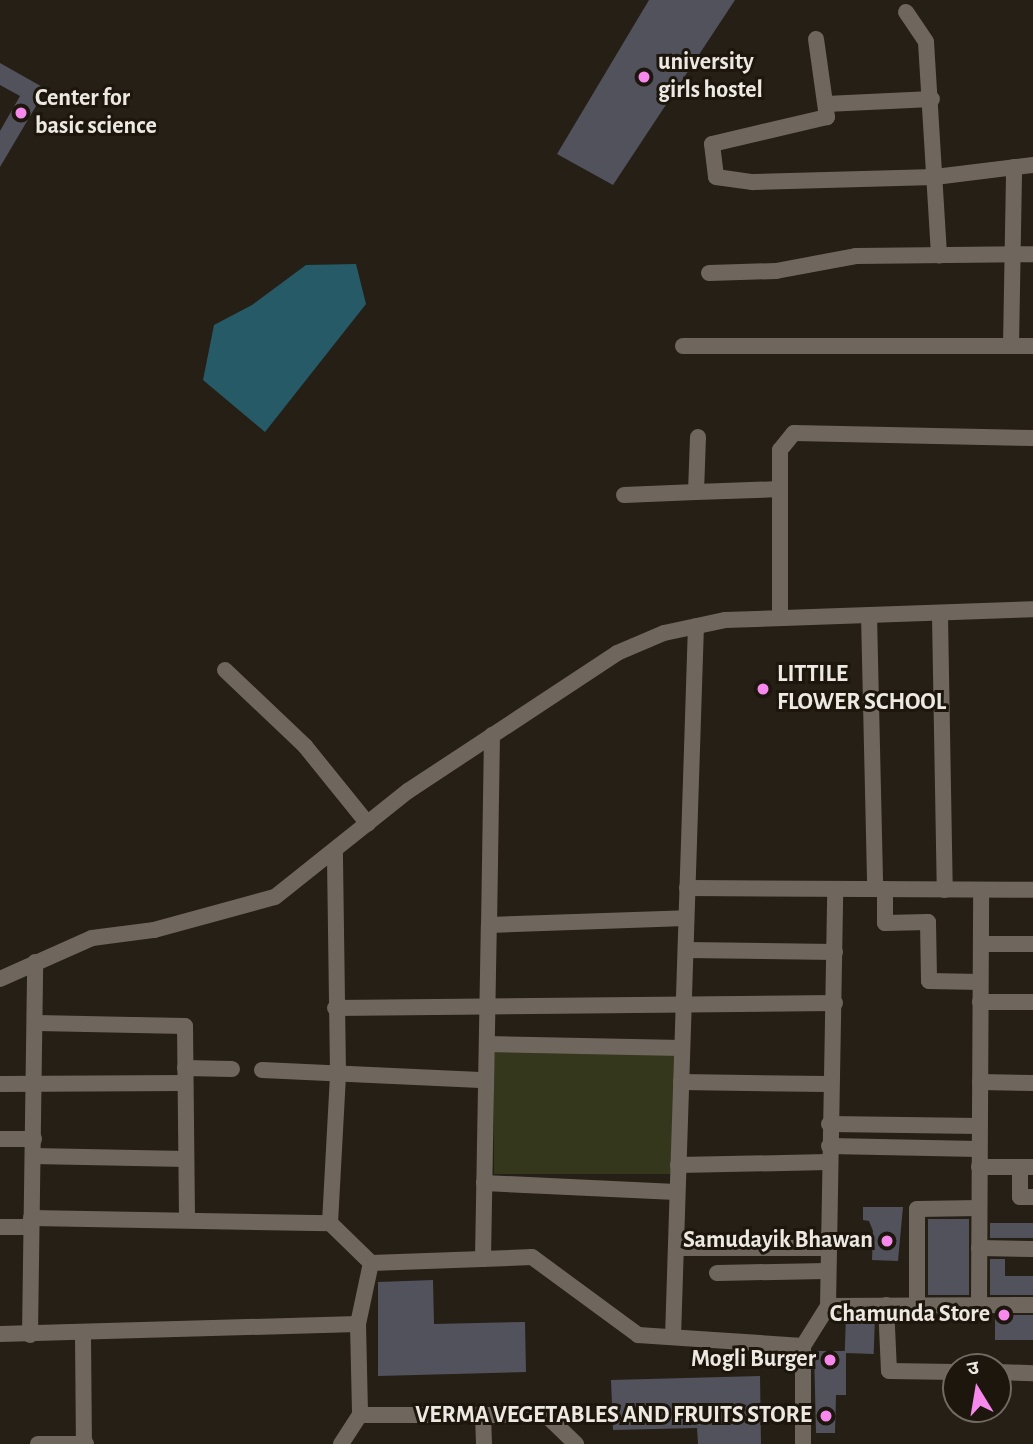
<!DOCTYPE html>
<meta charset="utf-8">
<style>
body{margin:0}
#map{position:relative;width:1033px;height:1444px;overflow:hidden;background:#251f16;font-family:"Alegreya Sans","Noto Sans Devanagari",sans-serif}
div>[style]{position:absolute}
.green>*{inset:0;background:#35371d;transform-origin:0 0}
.water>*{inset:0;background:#265a67}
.building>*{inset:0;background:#52525d;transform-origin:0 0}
.street>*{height:16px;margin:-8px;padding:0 8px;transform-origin:8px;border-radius:8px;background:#6f675d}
.dots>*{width:19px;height:19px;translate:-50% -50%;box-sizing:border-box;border:4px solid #1c160d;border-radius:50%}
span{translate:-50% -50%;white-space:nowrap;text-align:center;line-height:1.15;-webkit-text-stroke:6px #1c160d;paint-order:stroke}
.poi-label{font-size:24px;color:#ede8e2;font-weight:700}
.left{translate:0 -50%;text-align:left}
.right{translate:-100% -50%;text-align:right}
.north{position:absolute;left:942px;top:1353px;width:70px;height:70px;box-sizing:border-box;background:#1c160d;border:2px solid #706a62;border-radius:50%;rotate:349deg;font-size:19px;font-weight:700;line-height:28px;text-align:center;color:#ede8e2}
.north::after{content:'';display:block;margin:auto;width:24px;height:32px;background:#f788ec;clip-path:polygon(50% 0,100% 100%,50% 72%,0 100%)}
</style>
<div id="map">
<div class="green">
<i style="left:494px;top:1051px;width:184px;height:123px"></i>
</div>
<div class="water">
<i style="clip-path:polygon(356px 264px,366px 304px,265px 432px,203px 380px,214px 325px,252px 305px,306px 265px)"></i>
</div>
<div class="building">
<i style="clip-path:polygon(649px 0,735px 0,613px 185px,557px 154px)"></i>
<i style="clip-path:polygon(0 63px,46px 89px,0 167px,0 131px,20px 96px,0 85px)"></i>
<i style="clip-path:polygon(863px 1207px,903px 1207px,898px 1261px,872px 1260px,873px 1231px,869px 1221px,863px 1220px)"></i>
<i style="left:928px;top:1219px;width:41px;height:76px"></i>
<i style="left:990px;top:1223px;width:43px;height:15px"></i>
<i style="clip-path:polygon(990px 1259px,1005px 1259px,1005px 1276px,1033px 1276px,1033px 1295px,990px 1295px)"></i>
<i style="clip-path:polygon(433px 1280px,434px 1324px,525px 1322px,526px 1372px,378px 1376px,378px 1282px)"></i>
<i style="left:1033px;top:1315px;width:25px;height:38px;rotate:90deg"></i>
<i style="left:875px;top:1316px;width:38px;height:29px;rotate:92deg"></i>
<i style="clip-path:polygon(814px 1351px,846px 1351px,846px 1395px,836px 1395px,835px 1433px,816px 1433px)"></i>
<i style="clip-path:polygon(760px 1376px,761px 1444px,698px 1444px,697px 1428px,613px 1430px,611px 1380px)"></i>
</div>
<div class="street">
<i style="left:906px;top:12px;width:36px;rotate:56deg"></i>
<i style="left:926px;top:42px;width:214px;rotate:86.5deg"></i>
<i style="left:816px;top:39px;width:79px;rotate:82deg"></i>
<i style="left:827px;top:117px;width:118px;rotate:166.8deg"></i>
<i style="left:712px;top:144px;width:33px;rotate:83deg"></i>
<i style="left:716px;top:177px;width:37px;rotate:8deg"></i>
<i style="left:753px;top:182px;width:182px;rotate:-1.6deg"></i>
<i style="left:935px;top:177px;width:99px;rotate:-7deg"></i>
<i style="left:826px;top:104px;width:106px;rotate:-2.7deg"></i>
<i style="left:709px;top:273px;width:67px;rotate:-1.7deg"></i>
<i style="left:776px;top:271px;width:81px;rotate:-10.6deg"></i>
<i style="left:856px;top:256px;width:177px;rotate:-0.6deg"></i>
<i style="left:683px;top:346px;width:350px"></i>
<i style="left:1011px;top:346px;width:179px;rotate:-89deg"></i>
<i style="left:698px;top:437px;width:55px;rotate:92.1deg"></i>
<i style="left:696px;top:492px;width:84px;rotate:-2deg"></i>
<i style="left:624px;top:495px;width:72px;rotate:-2.4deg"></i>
<i style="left:869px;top:615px;width:274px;rotate:88.7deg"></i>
<i style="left:940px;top:616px;width:274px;rotate:89deg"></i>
<i style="left:780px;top:617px;width:167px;rotate:-90deg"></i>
<i style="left:780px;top:450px;width:22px;rotate:-51deg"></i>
<i style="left:794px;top:433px;width:239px;rotate:1.2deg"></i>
<i style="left:225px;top:670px;width:110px;rotate:43.5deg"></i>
<i style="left:305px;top:746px;width:100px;rotate:51.1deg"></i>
<i style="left:492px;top:735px;width:190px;rotate:90.9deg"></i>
<i style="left:489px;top:925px;width:197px;rotate:-2deg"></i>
<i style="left:687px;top:888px;width:346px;rotate:0.3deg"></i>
<i style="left:885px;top:889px;width:34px;rotate:90deg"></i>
<i style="left:885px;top:923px;width:43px;rotate:-1.3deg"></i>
<i style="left:928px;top:922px;width:59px;rotate:89deg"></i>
<i style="left:929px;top:981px;width:51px;rotate:1.1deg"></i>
<i style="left:981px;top:944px;width:52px"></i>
<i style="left:686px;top:950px;width:149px;rotate:0.8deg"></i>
<i style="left:0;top:979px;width:101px;rotate:-24deg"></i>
<i style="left:92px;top:938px;width:63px;rotate:-7.4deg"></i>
<i style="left:154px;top:930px;width:125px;rotate:-15.3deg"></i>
<i style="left:275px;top:897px;width:170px;rotate:-38.6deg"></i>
<i style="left:408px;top:791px;width:250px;rotate:-33.4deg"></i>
<i style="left:617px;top:653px;width:51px;rotate:-23.1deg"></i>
<i style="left:664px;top:633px;width:62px;rotate:-12deg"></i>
<i style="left:725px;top:620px;width:308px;rotate:-2deg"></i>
<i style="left:980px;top:1002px;width:53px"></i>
<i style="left:335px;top:1008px;width:500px;rotate:-0.57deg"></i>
<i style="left:37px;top:1023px;width:148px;rotate:1.2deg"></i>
<i style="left:185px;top:1026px;width:193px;rotate:89.4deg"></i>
<i style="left:487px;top:1044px;width:195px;rotate:1.2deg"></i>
<i style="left:185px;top:1068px;width:47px;rotate:1.2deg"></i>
<i style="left:262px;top:1070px;width:224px;rotate:2.6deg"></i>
<i style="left:681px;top:1082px;width:146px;rotate:0.8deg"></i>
<i style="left:980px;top:1082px;width:53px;rotate:1.1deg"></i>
<i style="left:0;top:1084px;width:185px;rotate:-0.3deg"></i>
<i style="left:829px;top:1124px;width:150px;rotate:0.8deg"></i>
<i style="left:0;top:1139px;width:34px"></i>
<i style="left:829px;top:1146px;width:150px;rotate:1.1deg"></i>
<i style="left:33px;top:1156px;width:153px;rotate:1.1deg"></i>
<i style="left:678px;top:1165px;width:150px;rotate:-1.1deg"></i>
<i style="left:979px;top:1167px;width:54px"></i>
<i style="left:1020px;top:1167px;width:30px;rotate:90deg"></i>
<i style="left:1020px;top:1197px;width:13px"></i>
<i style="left:484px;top:1183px;width:192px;rotate:2.7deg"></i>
<i style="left:31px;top:1218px;width:299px;rotate:1deg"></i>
<i style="left:330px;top:1223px;width:57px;rotate:44.3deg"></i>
<i style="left:371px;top:1263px;width:161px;rotate:-2.1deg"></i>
<i style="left:532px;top:1257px;width:132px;rotate:36.3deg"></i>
<i style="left:638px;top:1335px;width:165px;rotate:3.8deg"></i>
<i style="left:803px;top:1346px;width:98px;rotate:90deg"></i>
<i style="left:330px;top:1223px;width:150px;rotate:-86.9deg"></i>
<i style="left:338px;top:1073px;width:220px;rotate:-90.8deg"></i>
<i style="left:0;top:1227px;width:31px"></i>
<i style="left:677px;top:1248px;width:149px"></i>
<i style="left:979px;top:1248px;width:54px;rotate:1.1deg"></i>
<i style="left:483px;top:1259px;width:334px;rotate:-89deg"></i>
<i style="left:717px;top:1273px;width:109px;rotate:-1.1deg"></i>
<i style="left:886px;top:1305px;width:66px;rotate:87.4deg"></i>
<i style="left:889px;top:1371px;width:67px;rotate:0.9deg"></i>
<i style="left:979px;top:1305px;width:415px;rotate:-89.7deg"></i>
<i style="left:828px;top:1306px;width:417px;rotate:-89deg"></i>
<i style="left:917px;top:1306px;width:97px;rotate:-90deg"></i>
<i style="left:917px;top:1209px;width:62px;rotate:-0.9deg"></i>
<i style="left:358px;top:1324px;width:62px;rotate:-78deg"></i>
<i style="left:0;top:1334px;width:358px;rotate:-1.6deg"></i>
<i style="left:358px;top:1324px;width:91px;rotate:88.7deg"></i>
<i style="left:30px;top:1335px;width:373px;rotate:-89.2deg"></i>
<i style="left:83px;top:1335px;width:109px;rotate:89.5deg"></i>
<i style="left:673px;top:1337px;width:711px;rotate:-88.15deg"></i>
<i style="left:803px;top:1346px;width:47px;rotate:-58deg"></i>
<i style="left:828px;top:1306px;width:205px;rotate:-0.3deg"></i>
<i style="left:998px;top:1372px;width:35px;rotate:2deg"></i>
<i style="left:483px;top:1415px;width:29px;rotate:88deg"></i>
<i style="left:38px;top:1444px;width:48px"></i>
<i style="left:341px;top:1444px;width:35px;rotate:-57deg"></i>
<i style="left:360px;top:1415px;width:186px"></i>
<i style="left:546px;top:1415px;width:42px;rotate:44deg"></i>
</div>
<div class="dots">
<i style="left:644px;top:77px;background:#f788ec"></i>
<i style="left:21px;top:113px;background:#f788ec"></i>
<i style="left:763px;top:689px;background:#f788ec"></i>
<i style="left:887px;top:1241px;background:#f788ec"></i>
<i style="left:1004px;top:1315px;background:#f788ec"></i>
<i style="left:830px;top:1360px;background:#f788ec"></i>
<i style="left:826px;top:1416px;background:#f788ec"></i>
</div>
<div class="poi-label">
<span class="left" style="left:658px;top:77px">university<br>girls hostel</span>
<span class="left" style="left:35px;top:113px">Center for<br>basic science</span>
<span class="left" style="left:777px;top:689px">LITTILE<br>FLOWER SCHOOL</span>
<span class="right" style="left:873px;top:1241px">Samudayik Bhawan</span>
<span class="right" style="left:990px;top:1315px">Chamunda Store</span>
<span class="right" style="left:816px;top:1360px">Mogli Burger</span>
<span class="right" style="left:812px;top:1416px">VERMA VEGETABLES AND FRUITS STORE</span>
</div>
<div class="north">उ</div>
</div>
